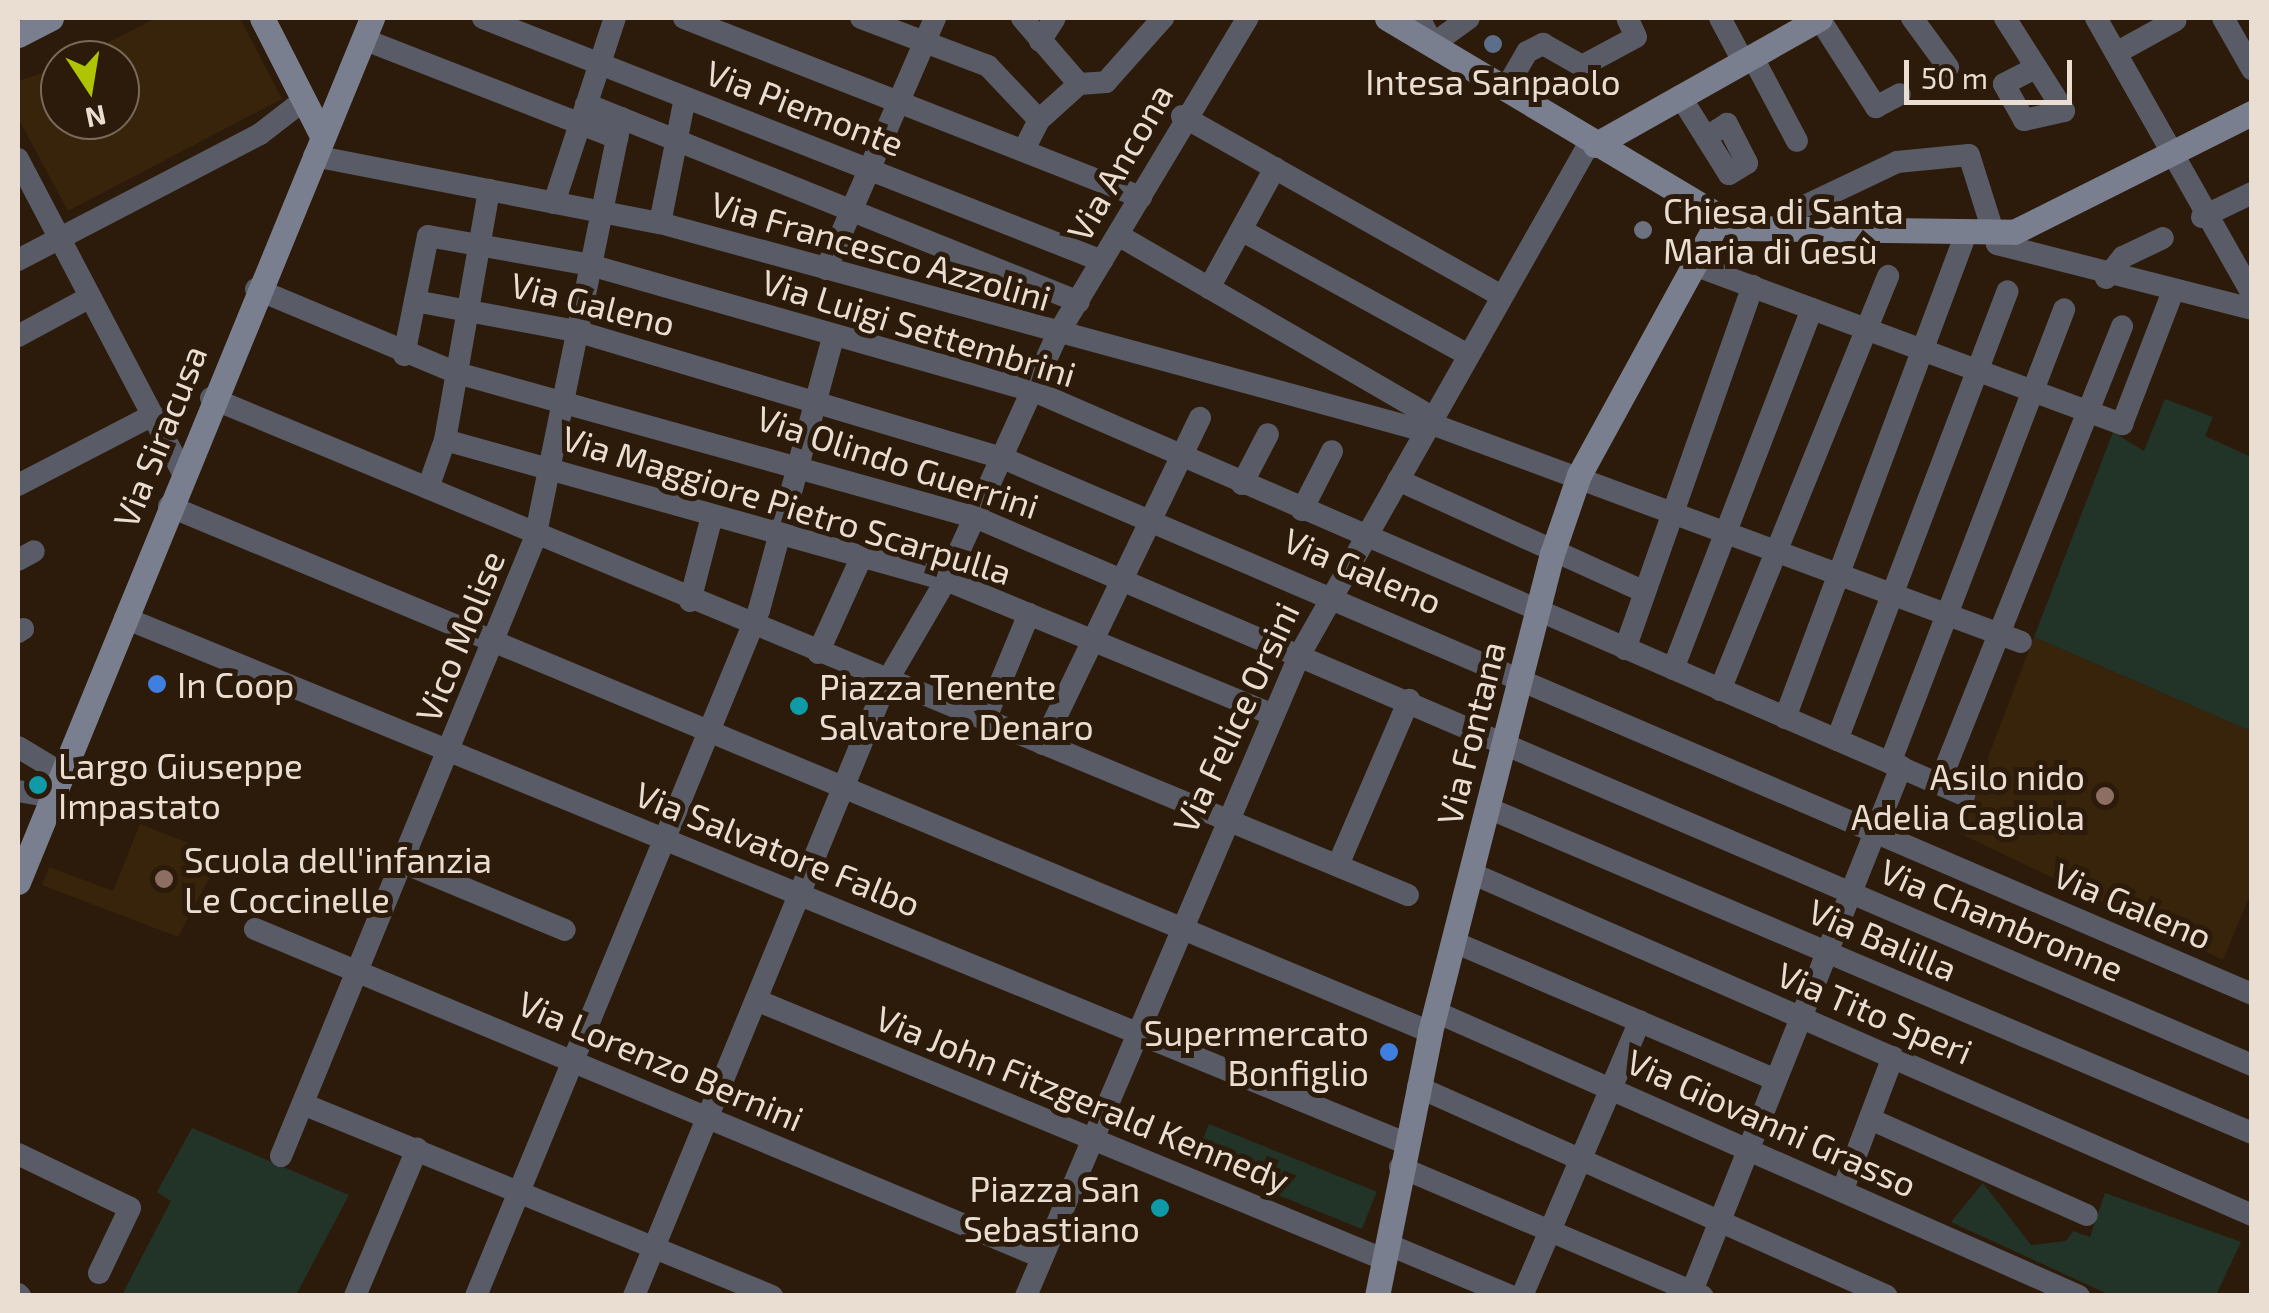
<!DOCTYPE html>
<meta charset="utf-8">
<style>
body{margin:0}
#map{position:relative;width:2269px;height:1313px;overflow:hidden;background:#2c1b0a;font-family:"Exo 2",sans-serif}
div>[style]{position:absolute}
.built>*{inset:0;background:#38230b}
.green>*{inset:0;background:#223428;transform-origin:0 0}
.street>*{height:22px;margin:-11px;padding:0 11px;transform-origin:11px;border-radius:11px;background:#595c67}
.secondary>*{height:25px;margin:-12.5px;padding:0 12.5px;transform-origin:12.5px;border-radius:12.5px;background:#7a7f90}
.dots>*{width:28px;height:28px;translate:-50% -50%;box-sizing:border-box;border:5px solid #2c1b0a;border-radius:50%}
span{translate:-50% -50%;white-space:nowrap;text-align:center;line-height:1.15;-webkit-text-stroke:10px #2c1b0a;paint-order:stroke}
.poi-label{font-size:35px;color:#eaded3}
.left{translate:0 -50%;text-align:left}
.right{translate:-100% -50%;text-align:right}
.street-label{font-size:35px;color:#eaded3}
.frame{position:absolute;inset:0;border:20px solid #eaded3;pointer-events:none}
.north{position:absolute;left:40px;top:40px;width:100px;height:100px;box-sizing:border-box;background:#2c1b0a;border:2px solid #78695a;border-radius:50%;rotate:168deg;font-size:28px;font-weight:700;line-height:40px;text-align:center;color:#eaded3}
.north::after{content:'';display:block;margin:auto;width:35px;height:45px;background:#afc503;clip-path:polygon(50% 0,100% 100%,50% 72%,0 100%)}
.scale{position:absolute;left:1904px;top:60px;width:168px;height:45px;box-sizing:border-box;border:5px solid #eaded3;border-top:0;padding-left:12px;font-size:30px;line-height:35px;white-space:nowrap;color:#eaded3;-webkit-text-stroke:8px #2c1b0a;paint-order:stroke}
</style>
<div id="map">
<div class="built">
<i style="clip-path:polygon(156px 18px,240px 18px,282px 99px,68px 211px,18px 118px,18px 81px,60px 67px,60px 120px,120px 120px,120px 60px,73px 60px)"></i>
<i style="clip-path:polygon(2034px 637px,2251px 731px,2251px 893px,2223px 960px,1959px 833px)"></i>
<i style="clip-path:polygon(140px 824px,221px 856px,178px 937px,42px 885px,49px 867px,113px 891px)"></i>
</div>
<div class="green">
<i style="clip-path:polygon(2165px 399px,2213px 417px,2205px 436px,2251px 457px,2251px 731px,2034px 637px,2113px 432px,2144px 451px)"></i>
<i style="left:1209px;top:1124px;width:181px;height:40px;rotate:22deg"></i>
<i style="clip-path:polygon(192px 1128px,349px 1195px,296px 1295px,122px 1295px,171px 1201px,157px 1192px)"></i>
<i style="clip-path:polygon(1983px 1183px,2031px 1245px,2066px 1241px,2073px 1231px,2090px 1237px,2105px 1193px,2241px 1242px,2216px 1295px,2110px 1295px,1951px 1222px)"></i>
</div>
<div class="street">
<i style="left:483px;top:18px;width:665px;rotate:21.43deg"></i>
<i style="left:684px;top:18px;width:491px;rotate:21.4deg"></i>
<i style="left:861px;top:18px;width:136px;rotate:20.7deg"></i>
<i style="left:988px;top:66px;width:74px;rotate:46.6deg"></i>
<i style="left:1039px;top:120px;width:33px;rotate:117deg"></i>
<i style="left:1022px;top:18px;width:87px;rotate:49.2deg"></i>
<i style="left:1419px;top:18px;width:30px;rotate:62deg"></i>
<i style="left:1433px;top:44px;width:44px;rotate:-35.8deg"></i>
<i style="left:1720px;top:18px;width:49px;rotate:61.9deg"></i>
<i style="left:1819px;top:18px;width:106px;rotate:57.4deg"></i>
<i style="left:1876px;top:107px;width:27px;rotate:-28deg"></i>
<i style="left:1912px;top:18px;width:61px;rotate:53.7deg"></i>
<i style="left:2005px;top:18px;width:110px;rotate:57.6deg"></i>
<i style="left:2064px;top:111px;width:41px;rotate:167.3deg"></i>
<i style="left:2024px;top:120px;width:41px;rotate:-119.1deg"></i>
<i style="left:2004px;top:84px;width:36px;rotate:-27deg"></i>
<i style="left:2096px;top:18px;width:317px;rotate:60.5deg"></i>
<i style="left:2223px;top:18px;width:59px;rotate:60.4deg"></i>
<i style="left:363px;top:39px;width:273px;rotate:21.3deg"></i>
<i style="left:1040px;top:41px;width:27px;rotate:-57deg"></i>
<i style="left:2116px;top:53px;width:68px;rotate:-28.8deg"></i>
<i style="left:1752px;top:56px;width:96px;rotate:62.1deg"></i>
<i style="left:1505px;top:90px;width:44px;rotate:-59.9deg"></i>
<i style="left:1527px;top:52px;width:18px;rotate:-27deg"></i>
<i style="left:1543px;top:44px;width:45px;rotate:29.4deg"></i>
<i style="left:1582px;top:66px;width:61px;rotate:-28.2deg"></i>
<i style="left:1636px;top:37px;width:21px;rotate:-115deg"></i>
<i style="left:1680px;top:96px;width:92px;rotate:57.9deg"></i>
<i style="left:1729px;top:174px;width:21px;rotate:-31deg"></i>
<i style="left:1747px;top:163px;width:44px;rotate:-117.1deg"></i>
<i style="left:1727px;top:124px;width:25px;rotate:148deg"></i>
<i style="left:586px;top:104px;width:531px;rotate:21.88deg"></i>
<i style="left:1182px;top:116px;width:365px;rotate:29.4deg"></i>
<i style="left:1039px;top:120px;width:54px;rotate:-42deg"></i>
<i style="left:1079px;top:84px;width:27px;rotate:-4deg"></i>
<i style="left:1106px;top:82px;width:86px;rotate:-48.3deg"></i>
<i style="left:314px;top:156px;width:352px;rotate:11deg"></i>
<i style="left:660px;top:223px;width:793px;rotate:15.21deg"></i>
<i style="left:18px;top:159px;width:352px;rotate:62.3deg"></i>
<i style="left:554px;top:203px;width:195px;rotate:-71.8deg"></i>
<i style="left:2202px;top:217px;width:55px;rotate:-25.6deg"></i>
<i style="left:660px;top:223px;width:127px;rotate:-78.7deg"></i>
<i style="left:1782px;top:229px;width:22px;rotate:-56deg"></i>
<i style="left:1794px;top:211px;width:114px;rotate:-25.4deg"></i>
<i style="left:1897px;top:162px;width:72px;rotate:-5.6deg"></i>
<i style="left:1969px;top:155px;width:93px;rotate:72.5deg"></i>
<i style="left:1997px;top:244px;width:263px;rotate:14.3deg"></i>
<i style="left:1241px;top:230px;width:259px;rotate:28.8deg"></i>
<i style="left:1118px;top:235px;width:363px;rotate:30.1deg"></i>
<i style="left:18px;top:260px;width:273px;rotate:-27.5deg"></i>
<i style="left:260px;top:134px;width:56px;rotate:-37.7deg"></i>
<i style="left:1694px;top:265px;width:457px;rotate:20.4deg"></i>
<i style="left:2122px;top:424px;width:139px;rotate:-69deg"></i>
<i style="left:826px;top:269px;width:274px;rotate:-66.5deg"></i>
<i style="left:2106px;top:278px;width:27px;rotate:-51deg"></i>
<i style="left:2123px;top:257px;width:44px;rotate:-25.4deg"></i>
<i style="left:1209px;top:288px;width:137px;rotate:-61.2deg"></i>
<i style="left:256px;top:289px;width:218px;rotate:22.7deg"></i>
<i style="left:457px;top:373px;width:540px;rotate:15.58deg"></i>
<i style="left:977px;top:518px;width:1387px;rotate:23.22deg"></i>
<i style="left:415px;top:301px;width:164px;rotate:10.6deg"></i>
<i style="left:576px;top:331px;width:448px;rotate:16.6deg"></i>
<i style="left:1005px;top:459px;width:1357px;rotate:23.22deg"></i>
<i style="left:18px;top:336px;width:82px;rotate:-28.4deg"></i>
<i style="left:404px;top:355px;width:121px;rotate:-78.6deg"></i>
<i style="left:428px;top:236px;width:165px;rotate:10.1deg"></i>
<i style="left:590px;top:265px;width:464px;rotate:15.9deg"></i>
<i style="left:1036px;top:392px;width:1012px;rotate:23.47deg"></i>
<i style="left:211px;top:398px;width:1296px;rotate:22.55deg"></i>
<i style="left:1429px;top:423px;width:631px;rotate:20.3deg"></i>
<i style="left:445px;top:440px;width:520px;rotate:15.61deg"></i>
<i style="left:946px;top:580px;width:352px;rotate:22.4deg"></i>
<i style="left:1398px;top:480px;width:271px;rotate:24.4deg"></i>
<i style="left:1242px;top:484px;width:56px;rotate:-62.5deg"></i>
<i style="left:18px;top:485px;width:152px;rotate:-27.4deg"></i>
<i style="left:428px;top:488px;width:51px;rotate:-70.5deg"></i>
<i style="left:445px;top:440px;width:254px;rotate:-80deg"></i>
<i style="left:169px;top:506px;width:1366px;rotate:22.64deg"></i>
<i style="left:1302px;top:510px;width:66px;rotate:-63deg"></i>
<i style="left:18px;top:560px;width:18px;rotate:-29deg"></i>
<i style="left:690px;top:601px;width:88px;rotate:-75.5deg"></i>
<i style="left:125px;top:618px;width:1383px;rotate:22.3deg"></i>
<i style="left:18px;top:632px;width:6px;rotate:-31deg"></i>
<i style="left:1625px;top:649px;width:385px;rotate:-70.6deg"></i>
<i style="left:818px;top:653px;width:107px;rotate:-65.6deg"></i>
<i style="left:1673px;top:669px;width:386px;rotate:-68.9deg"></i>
<i style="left:1720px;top:690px;width:447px;rotate:-67.9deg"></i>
<i style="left:1785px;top:718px;width:515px;rotate:-69.52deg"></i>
<i style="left:985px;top:720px;width:115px;rotate:-67.5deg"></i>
<i style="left:1837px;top:740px;width:480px;rotate:-69.2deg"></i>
<i style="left:1043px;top:744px;width:362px;rotate:-64.3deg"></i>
<i style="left:18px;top:747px;width:52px;rotate:31deg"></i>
<i style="left:1890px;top:763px;width:486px;rotate:-69deg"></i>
<i style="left:1939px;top:784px;width:493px;rotate:-68.2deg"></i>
<i style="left:18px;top:791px;width:36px;rotate:10deg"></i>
<i style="left:1488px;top:808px;width:830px;rotate:23.04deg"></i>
<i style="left:404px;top:863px;width:174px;rotate:22.6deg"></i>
<i style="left:1338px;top:865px;width:180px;rotate:-66.7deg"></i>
<i style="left:1471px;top:873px;width:853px;rotate:23.65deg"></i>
<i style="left:255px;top:929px;width:852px;rotate:22.65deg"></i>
<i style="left:1454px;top:942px;width:348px;rotate:23.2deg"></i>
<i style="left:756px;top:1000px;width:678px;rotate:22.44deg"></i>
<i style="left:1436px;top:1012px;width:703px;rotate:23.83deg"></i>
<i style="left:1418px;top:1087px;width:513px;rotate:24.02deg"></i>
<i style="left:303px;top:1104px;width:507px;rotate:22.26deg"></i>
<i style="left:1870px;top:1119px;width:237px;rotate:23.9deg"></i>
<i style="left:18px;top:1154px;width:124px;rotate:25.7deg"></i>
<i style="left:130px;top:1208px;width:72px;rotate:115.5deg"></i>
<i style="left:281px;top:1156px;width:668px;rotate:-67.66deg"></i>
<i style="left:535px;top:538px;width:429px;rotate:-78.4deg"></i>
<i style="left:1400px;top:1167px;width:329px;rotate:23.1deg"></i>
<i style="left:1843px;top:1189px;width:141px;rotate:-69.3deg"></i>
<i style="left:1387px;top:1244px;width:134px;rotate:22.8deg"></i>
<i style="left:18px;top:1294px;width:3px;rotate:45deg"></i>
<i style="left:355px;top:1296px;width:160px;rotate:-67.1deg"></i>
<i style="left:476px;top:1296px;width:742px;rotate:-67.58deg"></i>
<i style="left:759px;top:610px;width:283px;rotate:-74.8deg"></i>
<i style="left:634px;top:1296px;width:665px;rotate:-67.64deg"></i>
<i style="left:887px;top:681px;width:117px;rotate:-59.7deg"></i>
<i style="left:946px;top:580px;width:267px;rotate:-65.6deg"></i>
<i style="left:1056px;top:337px;width:372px;rotate:-59deg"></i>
<i style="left:1026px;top:1296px;width:698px;rotate:-66.89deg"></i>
<i style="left:1300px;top:654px;width:588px;rotate:-60.47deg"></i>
<i style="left:1522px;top:1296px;width:299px;rotate:-66.8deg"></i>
<i style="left:1690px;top:1296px;width:570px;rotate:-68.25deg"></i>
</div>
<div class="secondary">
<i style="left:262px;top:18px;width:132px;rotate:63deg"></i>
<i style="left:1387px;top:18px;width:410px;rotate:30.8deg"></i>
<i style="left:1739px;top:228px;width:275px;rotate:0.8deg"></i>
<i style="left:2014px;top:232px;width:266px;rotate:-26.6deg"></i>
<i style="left:18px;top:35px;width:37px;rotate:-27deg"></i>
<i style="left:1595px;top:145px;width:258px;rotate:-29.4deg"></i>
<i style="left:18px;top:882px;width:934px;rotate:-67.72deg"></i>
<i style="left:1377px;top:1296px;width:269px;rotate:-78.6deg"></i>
<i style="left:1430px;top:1032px;width:493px;rotate:-75.7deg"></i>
<i style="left:1552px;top:554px;width:83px;rotate:-71.1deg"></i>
<i style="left:1579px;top:475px;width:292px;rotate:-61.3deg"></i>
</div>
<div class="dots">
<i style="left:1493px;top:44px;background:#5c6f8a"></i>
<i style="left:1643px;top:230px;background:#6b7280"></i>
<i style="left:157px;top:684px;background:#3f7fe0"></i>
<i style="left:799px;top:706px;background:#0f9aa8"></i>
<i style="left:38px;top:785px;background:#0f9aa8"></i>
<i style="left:2105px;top:796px;background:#8d6e63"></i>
<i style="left:164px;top:879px;background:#8d6e63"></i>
<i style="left:1389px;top:1052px;background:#3f7fe0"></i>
<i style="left:1160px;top:1208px;background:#0f9aa8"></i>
</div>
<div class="poi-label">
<span style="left:1493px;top:81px">Intesa Sanpaolo</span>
<span class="left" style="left:1663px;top:230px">Chiesa di Santa<br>Maria di Gesù</span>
<span class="left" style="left:177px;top:684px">In Coop</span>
<span class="left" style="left:819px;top:706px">Piazza Tenente<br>Salvatore Denaro</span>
<span class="left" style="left:58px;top:785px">Largo Giuseppe<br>Impastato</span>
<span class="right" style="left:2085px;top:796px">Asilo nido<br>Adelia Cagliola</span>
<span class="left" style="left:184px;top:879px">Scuola dell'infanzia<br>Le Coccinelle</span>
<span class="right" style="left:1369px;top:1052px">Supermercato<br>Bonfiglio</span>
<span class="right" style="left:1140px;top:1208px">Piazza San<br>Sebastiano</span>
</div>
<div class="street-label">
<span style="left:805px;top:107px;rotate:21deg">Via Piemonte</span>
<span style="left:1119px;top:162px;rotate:-60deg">Via Ancona</span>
<span style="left:881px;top:250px;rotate:16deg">Via Francesco Azzolini</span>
<span style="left:593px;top:303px;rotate:14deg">Via Galeno</span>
<span style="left:919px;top:327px;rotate:17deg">Via Luigi Settembrini</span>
<span style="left:159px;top:436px;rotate:-68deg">Via Siracusa</span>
<span style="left:898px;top:461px;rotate:18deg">Via Olindo Guerrini</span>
<span style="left:787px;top:504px;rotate:17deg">Via Maggiore Pietro Scarpulla</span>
<span style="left:1363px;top:570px;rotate:23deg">Via Galeno</span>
<span style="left:459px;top:636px;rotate:-68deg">Vico Molise</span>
<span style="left:1235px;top:717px;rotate:-65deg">Via Felice Orsini</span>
<span style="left:1470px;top:733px;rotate:-76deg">Via Fontana</span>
<span style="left:778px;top:848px;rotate:22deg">Via Salvatore Falbo</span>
<span style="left:2133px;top:905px;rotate:23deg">Via Galeno</span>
<span style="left:2002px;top:919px;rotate:23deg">Via Chambronne</span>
<span style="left:1883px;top:939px;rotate:23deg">Via Balilla</span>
<span style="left:1875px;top:1012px;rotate:23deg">Via Tito Speri</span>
<span style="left:661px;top:1060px;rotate:23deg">Via Lorenzo Bernini</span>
<span style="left:1083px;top:1098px;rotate:22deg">Via John Fitzgerald Kennedy</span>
<span style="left:1772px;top:1122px;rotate:24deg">Via Giovanni Grasso</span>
</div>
<div class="frame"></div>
<div class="north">N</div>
<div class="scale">50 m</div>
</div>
